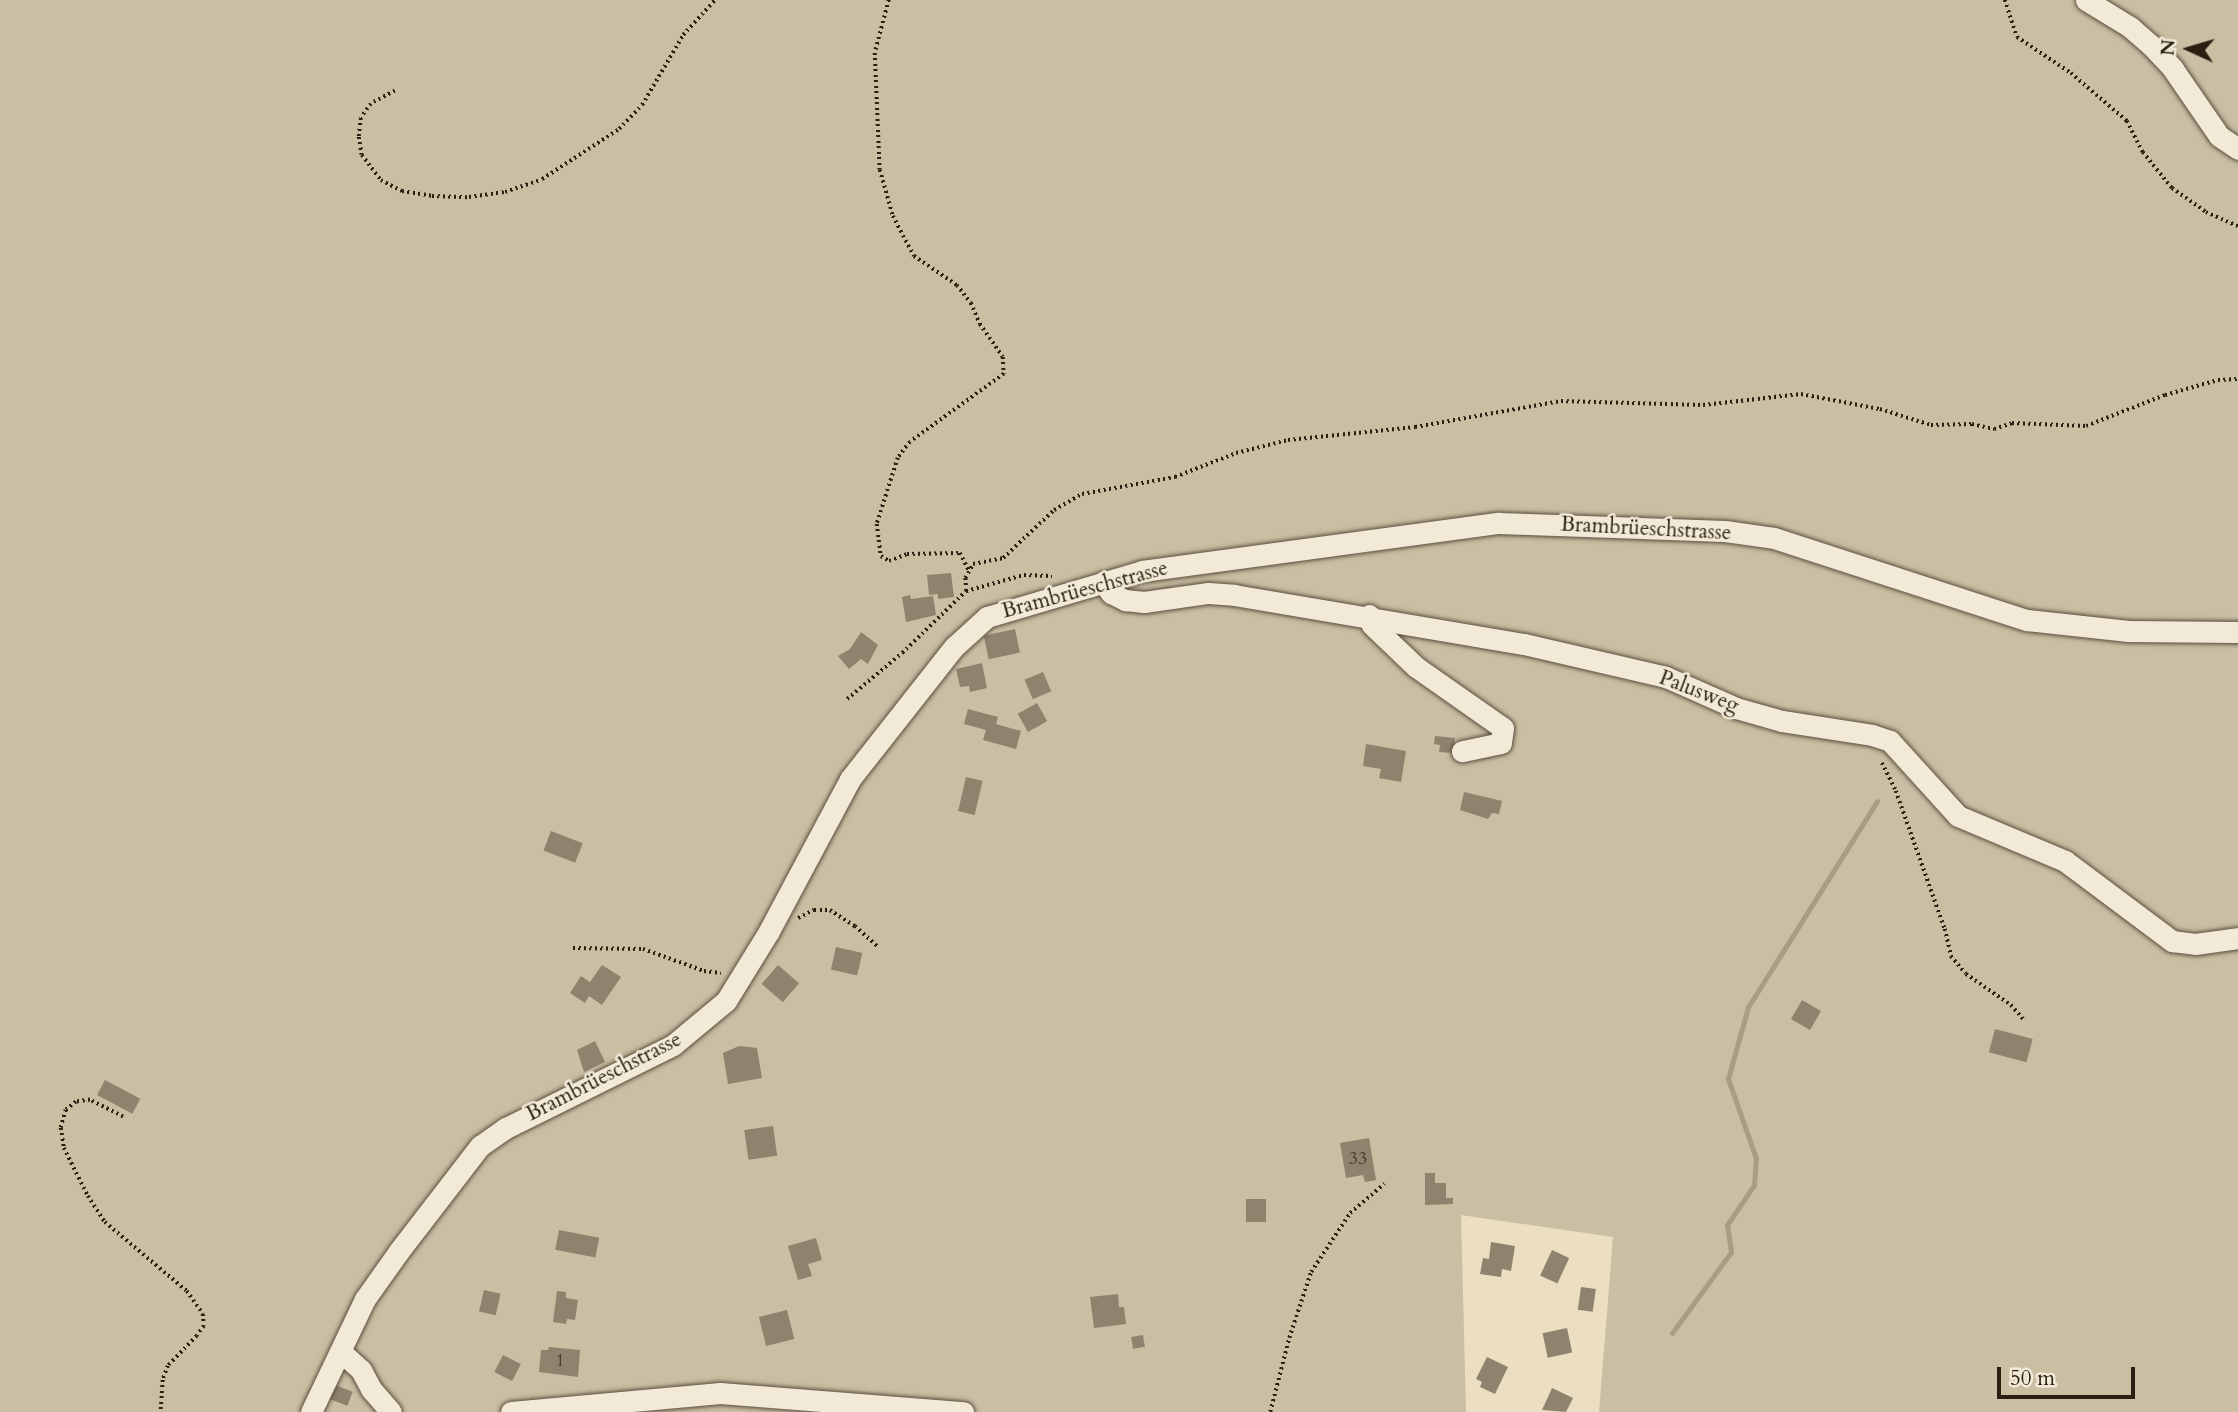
<!DOCTYPE html>
<meta charset="utf-8">
<style>
body{margin:0}
#map{position:relative;width:2238px;height:1412px;overflow:hidden;background:#ebdec1;font-family:Cardo,serif}
div>[style]{position:absolute}
.green>*{inset:0;background:#cabea3}
.stream>*{height:5px;margin:-2.5px;padding:0 2.5px;transform-origin:2.5px;border-radius:2.5px;background:#a99d86}
.building>*{inset:0;background:#8e836d;transform-origin:0 0}
.path>*{height:3.5px;margin-top:-1.75px;transform-origin:0;background:repeating-linear-gradient(90deg,#2a2012 0 2px,transparent 0 5.5px)}
.roads{filter:drop-shadow(0 0 2px #5a503e) drop-shadow(0 0 2px #5a503e)}
.minor>*{height:21px;margin:-10.5px;padding:0 10.5px;transform-origin:10.5px;border-radius:10.5px;background:#f2ead7}
span{translate:-50% -50%;white-space:nowrap;text-align:center;line-height:1.15;-webkit-text-stroke:5px #f2ead7;paint-order:stroke}
.number-label{font-size:18px;color:#433929}
.number-label span{-webkit-text-stroke-width:0}
.street-label{font-size:21px;color:#2a2012}
.north{position:absolute;left:2154px;top:14px;width:70px;height:70px;-webkit-text-stroke:5px #f2ead7;paint-order:stroke;rotate:274deg;font-size:19px;font-weight:700;line-height:28px;text-align:center;color:#2a2012}
.north::after{content:'';display:block;margin:auto;width:24px;height:32px;background:#2a2012;clip-path:polygon(50% 0,100% 100%,50% 72%,0 100%)}
.scale{position:absolute;left:1997px;top:1367px;width:138px;height:32px;box-sizing:border-box;border:4px solid #2a2012;border-top:0;padding-left:9px;font-size:21px;line-height:24px;white-space:nowrap;color:#2a2012;-webkit-text-stroke:5px #f2ead7;paint-order:stroke}
</style>
<div id="map">
<div class="green">
<i style="clip-path:polygon(0 0,2238px 0,2238px 1412px,1599px 1412px,1613px 1237px,1461px 1215px,1466px 1412px,0 1412px)"></i>
</div>
<div class="stream">
<i style="left:1672px;top:1333px;width:100px;rotate:-53.9deg"></i>
<i style="left:1731px;top:1252px;width:27px;rotate:-98deg"></i>
<i style="left:1727px;top:1225px;width:48px;rotate:-56deg"></i>
<i style="left:1754px;top:1185px;width:27px;rotate:-86deg"></i>
<i style="left:1756px;top:1158px;width:84px;rotate:-109.5deg"></i>
<i style="left:1728px;top:1079px;width:75px;rotate:-74.5deg"></i>
<i style="left:1748px;top:1007px;width:243px;rotate:-57.9deg"></i>
</div>
<div class="building">
<i style="clip-path:polygon(951px 573px,954px 597px,938px 599px,938px 594px,929px 595px,927px 575px)"></i>
<i style="clip-path:polygon(910px 595px,911px 599px,933px 596px,936px 615px,906px 622px,902px 597px)"></i>
<i style="left:1015px;top:629px;width:24px;height:32px;rotate:78deg"></i>
<i style="clip-path:polygon(861px 632px,878px 645px,868px 664px,861px 659px,849px 669px,838px 656px,850px 649px)"></i>
<i style="clip-path:polygon(982px 663px,987px 688px,970px 692px,969px 686px,960px 687px,956px 669px)"></i>
<i style="left:1043px;top:672px;width:21px;height:20px;rotate:67deg"></i>
<i style="left:1037px;top:703px;width:21px;height:22px;rotate:61deg"></i>
<i style="clip-path:polygon(968px 709px,998px 717px,996px 724px,1021px 731px,1016px 749px,983px 740px,986px 730px,964px 724px)"></i>
<i style="clip-path:polygon(1435px 736px,1455px 738px,1453px 753px,1439px 752px,1440px 745px,1434px 744px)"></i>
<i style="clip-path:polygon(1366px 744px,1406px 751px,1401px 782px,1379px 778px,1381px 769px,1363px 766px)"></i>
<i style="left:966px;top:777px;width:17px;height:35px;rotate:13deg"></i>
<i style="clip-path:polygon(1464px 792px,1502px 801px,1499px 814px,1492px 813px,1488px 819px,1460px 810px)"></i>
<i style="left:551px;top:831px;width:34px;height:21px;rotate:21deg"></i>
<i style="left:836px;top:947px;width:27px;height:23px;rotate:13deg"></i>
<i style="clip-path:polygon(602px 965px,621px 977px,602px 1005px,589px 996px,585px 1003px,570px 993px,581px 976px,590px 982px)"></i>
<i style="left:778px;top:965px;width:28px;height:25px;rotate:41deg"></i>
<i style="left:1802px;top:1000px;width:22px;height:22px;rotate:30deg"></i>
<i style="left:1995px;top:1029px;width:39px;height:24px;rotate:15deg"></i>
<i style="clip-path:polygon(595px 1041px,605px 1062px,584px 1072px,577px 1050px)"></i>
<i style="clip-path:polygon(739px 1046px,757px 1048px,762px 1078px,728px 1084px,723px 1053px)"></i>
<i style="left:105px;top:1080px;width:40px;height:17px;rotate:28deg"></i>
<i style="left:773px;top:1126px;width:30px;height:29px;rotate:82deg"></i>
<i style="clip-path:polygon(1369px 1138px,1376px 1180px,1365px 1182px,1363px 1175px,1346px 1178px,1340px 1143px)"></i>
<i style="clip-path:polygon(1425px 1173px,1435px 1173px,1435px 1183px,1446px 1183px,1446px 1198px,1453px 1198px,1453px 1204px,1425px 1205px)"></i>
<i style="left:1246px;top:1199px;width:20px;height:23px"></i>
<i style="left:559px;top:1230px;width:41px;height:20px;rotate:11deg"></i>
<i style="clip-path:polygon(816px 1238px,822px 1260px,808px 1264px,812px 1276px,798px 1280px,788px 1246px)"></i>
<i style="clip-path:polygon(1491px 1242px,1515px 1246px,1511px 1271px,1502px 1269px,1501px 1277px,1480px 1274px,1483px 1258px,1489px 1259px)"></i>
<i style="left:1552px;top:1250px;width:19px;height:28px;rotate:25deg"></i>
<i style="left:1581px;top:1287px;width:15px;height:23px;rotate:8deg"></i>
<i style="left:484px;top:1290px;width:17px;height:22px;rotate:13deg"></i>
<i style="clip-path:polygon(557px 1291px,566px 1292px,566px 1298px,578px 1300px,575px 1320px,567px 1319px,566px 1324px,553px 1322px)"></i>
<i style="clip-path:polygon(1118px 1294px,1119px 1307px,1124px 1307px,1126px 1324px,1094px 1328px,1090px 1297px)"></i>
<i style="left:787px;top:1310px;width:30px;height:29px;rotate:76deg"></i>
<i style="left:1567px;top:1328px;width:25px;height:25px;rotate:78deg"></i>
<i style="left:1143px;top:1335px;width:12px;height:12px;rotate:81deg"></i>
<i style="clip-path:polygon(549px 1347px,580px 1350px,578px 1377px,539px 1372px,541px 1350px,548px 1350px)"></i>
<i style="left:503px;top:1355px;width:20px;height:19px;rotate:27deg"></i>
<i style="clip-path:polygon(1487px 1357px,1508px 1367px,1495px 1394px,1480px 1387px,1482px 1382px,1476px 1379px)"></i>
<i style="left:335px;top:1385px;width:19px;height:15px;rotate:21deg"></i>
<i style="clip-path:polygon(1552px 1388px,1573px 1398px,1566px 1412px,1542px 1410px)"></i>
</div>
<div class="path">
<i style="left:889px;top:0;width:55px;rotate:104.8deg"></i>
<i style="left:875px;top:53px;width:117px;rotate:87.6deg"></i>
<i style="left:880px;top:170px;width:48px;rotate:74.2deg"></i>
<i style="left:893px;top:216px;width:45px;rotate:62.3deg"></i>
<i style="left:914px;top:256px;width:52px;rotate:34deg"></i>
<i style="left:957px;top:285px;width:23px;rotate:52deg"></i>
<i style="left:971px;top:303px;width:23px;rotate:67deg"></i>
<i style="left:980px;top:324px;width:40px;rotate:55.1deg"></i>
<i style="left:1003px;top:357px;width:17px;rotate:87deg"></i>
<i style="left:1004px;top:374px;width:116px;rotate:144.1deg"></i>
<i style="left:910px;top:442px;width:20px;rotate:127deg"></i>
<i style="left:898px;top:458px;width:69px;rotate:107.7deg"></i>
<i style="left:877px;top:524px;width:32px;rotate:83deg"></i>
<i style="left:881px;top:556px;width:9px;rotate:32deg"></i>
<i style="left:889px;top:561px;width:19px;rotate:-21deg"></i>
<i style="left:907px;top:554px;width:53px;rotate:-1.1deg"></i>
<i style="left:960px;top:553px;width:20px;rotate:63deg"></i>
<i style="left:2005px;top:0;width:39px;rotate:72deg"></i>
<i style="left:2017px;top:37px;width:65px;rotate:33.7deg"></i>
<i style="left:2071px;top:73px;width:74px;rotate:40.6deg"></i>
<i style="left:2127px;top:121px;width:35px;rotate:63deg"></i>
<i style="left:2143px;top:152px;width:46px;rotate:51.1deg"></i>
<i style="left:2172px;top:188px;width:42px;rotate:35.2deg"></i>
<i style="left:2206px;top:212px;width:35px;rotate:24deg"></i>
<i style="left:395px;top:91px;width:27px;rotate:152deg"></i>
<i style="left:371px;top:104px;width:17px;rotate:126deg"></i>
<i style="left:361px;top:118px;width:19px;rotate:96deg"></i>
<i style="left:359px;top:137px;width:18px;rotate:81deg"></i>
<i style="left:362px;top:155px;width:31px;rotate:53deg"></i>
<i style="left:381px;top:180px;width:24px;rotate:28deg"></i>
<i style="left:402px;top:191px;width:30px;rotate:9deg"></i>
<i style="left:432px;top:196px;width:37px;rotate:2deg"></i>
<i style="left:469px;top:197px;width:36px;rotate:-8deg"></i>
<i style="left:505px;top:192px;width:39px;rotate:-19deg"></i>
<i style="left:542px;top:179px;width:92px;rotate:-33deg"></i>
<i style="left:619px;top:129px;width:33px;rotate:-46deg"></i>
<i style="left:642px;top:105px;width:81px;rotate:-59.6deg"></i>
<i style="left:683px;top:35px;width:47px;rotate:-47.6deg"></i>
<i style="left:966px;top:591px;width:13px;rotate:-94deg"></i>
<i style="left:965px;top:578px;width:16px;rotate:-60deg"></i>
<i style="left:973px;top:564px;width:31px;rotate:-11deg"></i>
<i style="left:1003px;top:558px;width:70px;rotate:-43.3deg"></i>
<i style="left:1054px;top:510px;width:32px;rotate:-30deg"></i>
<i style="left:1082px;top:494px;width:95px;rotate:-10.4deg"></i>
<i style="left:1175px;top:477px;width:66px;rotate:-21.5deg"></i>
<i style="left:1236px;top:453px;width:54px;rotate:-14deg"></i>
<i style="left:1288px;top:440px;width:128px;rotate:-5.8deg"></i>
<i style="left:1415px;top:427px;width:148px;rotate:-10.1deg"></i>
<i style="left:1561px;top:401px;width:142px;rotate:1.6deg"></i>
<i style="left:1703px;top:405px;width:99px;rotate:-6.4deg"></i>
<i style="left:1801px;top:394px;width:80px;rotate:10.8deg"></i>
<i style="left:1880px;top:409px;width:53px;rotate:17.4deg"></i>
<i style="left:1931px;top:425px;width:41px;rotate:-1.4deg"></i>
<i style="left:1972px;top:424px;width:23px;rotate:13deg"></i>
<i style="left:1994px;top:429px;width:19px;rotate:-18deg"></i>
<i style="left:2012px;top:423px;width:74px;rotate:2.3deg"></i>
<i style="left:2086px;top:426px;width:85px;rotate:-21.4deg"></i>
<i style="left:2165px;top:395px;width:55px;rotate:-15.8deg"></i>
<i style="left:2218px;top:380px;width:20px;rotate:-3deg"></i>
<i style="left:847px;top:699px;width:72px;rotate:-39.9deg"></i>
<i style="left:902px;top:653px;width:89px;rotate:-44.1deg"></i>
<i style="left:966px;top:591px;width:60px;rotate:-15.4deg"></i>
<i style="left:1024px;top:575px;width:28px;rotate:2deg"></i>
<i style="left:1882px;top:763px;width:31px;rotate:63deg"></i>
<i style="left:1896px;top:791px;width:146px;rotate:70.5deg"></i>
<i style="left:1945px;top:929px;width:28px;rotate:77deg"></i>
<i style="left:1951px;top:956px;width:23px;rotate:50deg"></i>
<i style="left:1966px;top:974px;width:55px;rotate:34.6deg"></i>
<i style="left:2011px;top:1005px;width:20px;rotate:49deg"></i>
<i style="left:798px;top:918px;width:18px;rotate:-27deg"></i>
<i style="left:814px;top:910px;width:16px"></i>
<i style="left:830px;top:910px;width:30px;rotate:33deg"></i>
<i style="left:855px;top:926px;width:31px;rotate:42deg"></i>
<i style="left:573px;top:948px;width:70px;rotate:0.8deg"></i>
<i style="left:643px;top:949px;width:65px;rotate:19.8deg"></i>
<i style="left:704px;top:971px;width:17px;rotate:7deg"></i>
<i style="left:123px;top:1117px;width:37px;rotate:-153deg"></i>
<i style="left:90px;top:1100px;width:14px;rotate:172deg"></i>
<i style="left:76px;top:1102px;width:13px;rotate:141deg"></i>
<i style="left:66px;top:1110px;width:19px;rotate:106deg"></i>
<i style="left:61px;top:1128px;width:20px;rotate:81deg"></i>
<i style="left:64px;top:1148px;width:54px;rotate:63.4deg"></i>
<i style="left:88px;top:1196px;width:31px;rotate:57deg"></i>
<i style="left:105px;top:1222px;width:107px;rotate:40.1deg"></i>
<i style="left:187px;top:1291px;width:28px;rotate:55deg"></i>
<i style="left:203px;top:1314px;width:12px;rotate:85deg"></i>
<i style="left:204px;top:1326px;width:12px;rotate:125deg"></i>
<i style="left:197px;top:1336px;width:42px;rotate:134deg"></i>
<i style="left:168px;top:1366px;width:15px;rotate:110deg"></i>
<i style="left:163px;top:1380px;width:32px;rotate:94deg"></i>
<i style="left:1270px;top:1412px;width:76px;rotate:-75.6deg"></i>
<i style="left:1289px;top:1338px;width:70px;rotate:-71.6deg"></i>
<i style="left:1311px;top:1272px;width:71px;rotate:-56.5deg"></i>
<i style="left:1350px;top:1213px;width:45px;rotate:-40.5deg"></i>
</div>
<div class="roads">
<div class="minor">
<i style="left:2086px;top:0;width:52px;rotate:31.5deg"></i>
<i style="left:2130px;top:27px;width:28px;rotate:41deg"></i>
<i style="left:2151px;top:45px;width:33px;rotate:47deg"></i>
<i style="left:2173px;top:69px;width:81px;rotate:55.5deg"></i>
<i style="left:2219px;top:136px;width:23px;rotate:34deg"></i>
<i style="left:1103px;top:582px;width:14px;rotate:54deg"></i>
<i style="left:1111px;top:593px;width:16px;rotate:27deg"></i>
<i style="left:1125px;top:600px;width:19px;rotate:6deg"></i>
<i style="left:1144px;top:602px;width:65px;rotate:-8deg"></i>
<i style="left:1208px;top:593px;width:26px;rotate:4deg"></i>
<i style="left:1234px;top:595px;width:294px;rotate:9.6deg"></i>
<i style="left:1524px;top:644px;width:146px;rotate:13.1deg"></i>
<i style="left:1666px;top:677px;width:77px;rotate:23.9deg"></i>
<i style="left:1736px;top:708px;width:48px;rotate:15.8deg"></i>
<i style="left:1782px;top:721px;width:91px;rotate:8.8deg"></i>
<i style="left:1872px;top:735px;width:19px;rotate:18deg"></i>
<i style="left:1890px;top:741px;width:101px;rotate:47.8deg"></i>
<i style="left:1958px;top:816px;width:116px;rotate:22.8deg"></i>
<i style="left:2065px;top:861px;width:134px;rotate:36.8deg"></i>
<i style="left:2172px;top:941px;width:23px;rotate:7deg"></i>
<i style="left:2195px;top:944px;width:43px;rotate:-7.9deg"></i>
<i style="left:1369px;top:615px;width:10px;rotate:73deg"></i>
<i style="left:1372px;top:625px;width:61px;rotate:43.7deg"></i>
<i style="left:1416px;top:667px;width:106px;rotate:35deg"></i>
<i style="left:1503px;top:728px;width:15px;rotate:98deg"></i>
<i style="left:1501px;top:743px;width:40px;rotate:168deg"></i>
<i style="left:341px;top:1352px;width:27px;rotate:42deg"></i>
<i style="left:361px;top:1370px;width:21px;rotate:62deg"></i>
<i style="left:371px;top:1389px;width:30px;rotate:49deg"></i>
<i style="left:311px;top:1412px;width:125px;rotate:-64.5deg"></i>
<i style="left:365px;top:1299px;width:59px;rotate:-54.7deg"></i>
<i style="left:399px;top:1251px;width:133px;rotate:-52.4deg"></i>
<i style="left:480px;top:1146px;width:32px;rotate:-35deg"></i>
<i style="left:506px;top:1128px;width:186px;rotate:-26.4deg"></i>
<i style="left:673px;top:1045px;width:69px;rotate:-39.7deg"></i>
<i style="left:726px;top:1001px;width:82px;rotate:-58.4deg"></i>
<i style="left:769px;top:931px;width:172px;rotate:-61.9deg"></i>
<i style="left:850px;top:779px;width:168px;rotate:-51.8deg"></i>
<i style="left:954px;top:647px;width:45px;rotate:-42.3deg"></i>
<i style="left:987px;top:617px;width:162px;rotate:-16.5deg"></i>
<i style="left:1142px;top:571px;width:360px;rotate:-7.7deg"></i>
<i style="left:1499px;top:523px;width:226px;rotate:2deg"></i>
<i style="left:1725px;top:531px;width:49px;rotate:8.1deg"></i>
<i style="left:1774px;top:538px;width:266px;rotate:18deg"></i>
<i style="left:2027px;top:620px;width:102px;rotate:6.2deg"></i>
<i style="left:2128px;top:631px;width:110px;rotate:0.5deg"></i>
<i style="left:511px;top:1412px;width:210px;rotate:-5.2deg"></i>
<i style="left:720px;top:1393px;width:244px;rotate:4.5deg"></i>
</div>
</div>
<div class="number-label">
<span style="left:1358px;top:1159px">33</span>
<span style="left:560px;top:1361px">1</span>
</div>
<div class="street-label">
<span style="left:1646px;top:529px;rotate:3deg">Brambrüeschstrasse</span>
<span style="left:1085px;top:590px;rotate:-15deg">Brambrüeschstrasse</span>
<span style="left:1699px;top:692px;rotate:21deg">Palusweg</span>
<span style="left:604px;top:1077px;rotate:-27deg">Brambrüeschstrasse</span>
</div>
<div class="north">N</div>
<div class="scale">50 m</div>
</div>
